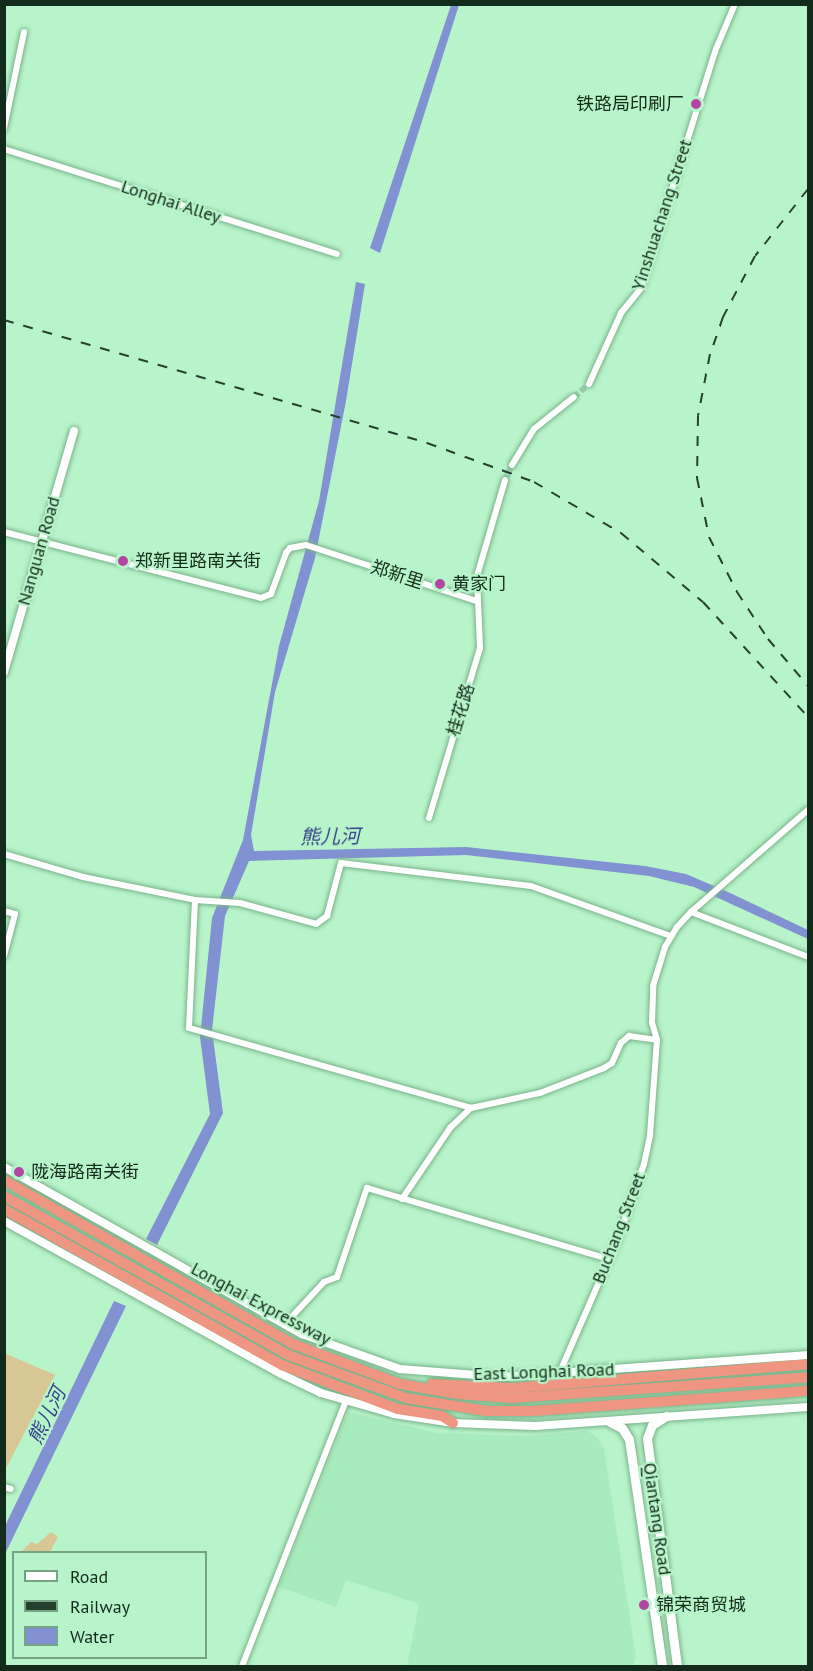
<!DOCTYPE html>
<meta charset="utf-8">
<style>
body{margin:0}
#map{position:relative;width:813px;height:1671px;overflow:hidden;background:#b8f4c9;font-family:"PT Sans","Noto Sans SC",sans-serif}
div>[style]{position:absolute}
.built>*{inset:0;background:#a8ecbc}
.green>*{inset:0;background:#d6c794}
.water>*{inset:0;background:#8291d1}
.minor-tunnel>*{height:6px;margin-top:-3px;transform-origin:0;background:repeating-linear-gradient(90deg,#97cca6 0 6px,transparent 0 9px)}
.roads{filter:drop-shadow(0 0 2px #79b28a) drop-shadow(0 0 2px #79b28a)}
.minor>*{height:6px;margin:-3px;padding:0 3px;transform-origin:3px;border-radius:3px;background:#fff}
.tertiary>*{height:8px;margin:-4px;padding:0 4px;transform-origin:4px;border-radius:4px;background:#fff}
.secondary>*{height:9px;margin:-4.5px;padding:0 4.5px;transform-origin:4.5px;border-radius:4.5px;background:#fff}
.trunk>*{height:10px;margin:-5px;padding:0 5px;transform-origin:5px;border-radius:5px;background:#ef9682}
.rail>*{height:2px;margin-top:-1px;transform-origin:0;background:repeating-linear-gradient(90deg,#25412e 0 10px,transparent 0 20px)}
.dots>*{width:16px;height:16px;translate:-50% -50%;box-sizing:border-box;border:3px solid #b8f4c9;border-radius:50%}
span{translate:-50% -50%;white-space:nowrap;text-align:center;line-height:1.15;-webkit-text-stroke:4.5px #b8f4c9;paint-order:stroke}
.poi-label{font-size:18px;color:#132b1b}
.right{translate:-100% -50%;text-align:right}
.left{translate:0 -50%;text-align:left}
.street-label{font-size:18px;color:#132b1b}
.water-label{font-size:20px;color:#37428f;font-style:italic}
.frame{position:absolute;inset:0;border:6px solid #132b1b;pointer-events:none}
.legend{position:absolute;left:12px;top:1551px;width:195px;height:108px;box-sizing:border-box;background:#b8f4c9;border:2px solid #76a483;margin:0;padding:8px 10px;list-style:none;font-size:18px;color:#132b1b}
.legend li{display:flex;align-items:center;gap:12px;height:30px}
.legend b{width:30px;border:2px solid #76a483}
</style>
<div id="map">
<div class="built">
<i style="clip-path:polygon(348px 1412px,437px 1433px,524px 1436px,588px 1431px,598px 1438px,604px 1448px,636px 1657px,633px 1666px,407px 1666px,419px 1604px,346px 1580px,336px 1607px,279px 1587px)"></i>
</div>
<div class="green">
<i style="clip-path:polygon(4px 1353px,55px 1375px,5px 1470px,4px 1470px)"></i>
<i style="clip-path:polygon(51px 1532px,58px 1537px,50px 1552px,21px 1552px,31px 1542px,37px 1544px)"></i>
</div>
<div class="water">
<i style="clip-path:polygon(451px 5px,459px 5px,380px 253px,370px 248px)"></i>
<i style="clip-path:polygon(356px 282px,365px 284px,346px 401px,315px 558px,275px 692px,251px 835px,254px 851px,466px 847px,645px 866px,686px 874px,728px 892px,808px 930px,808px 939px,694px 887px,649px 876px,466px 855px,249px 861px,225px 916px,212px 1030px,223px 1113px,157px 1245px,146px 1239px,210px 1114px,200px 1037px,212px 918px,243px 840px,279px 646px,319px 501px)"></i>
<i style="clip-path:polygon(114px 1301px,126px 1306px,5px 1554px,5px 1526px)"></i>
</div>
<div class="minor-tunnel">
<i style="left:574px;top:397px;width:20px;rotate:-41deg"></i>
<i style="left:505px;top:480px;width:17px;rotate:-65deg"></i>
</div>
<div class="roads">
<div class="minor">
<i style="left:4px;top:128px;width:98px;rotate:-78.2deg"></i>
<i style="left:4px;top:149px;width:349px;rotate:17.5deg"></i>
<i style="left:589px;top:384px;width:78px;rotate:-65.7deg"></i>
<i style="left:621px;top:313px;width:32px;rotate:-51deg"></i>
<i style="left:641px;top:288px;width:250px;rotate:-72.6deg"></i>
<i style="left:716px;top:49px;width:49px;rotate:-67.1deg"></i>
<i style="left:512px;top:465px;width:42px;rotate:-58.6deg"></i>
<i style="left:534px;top:429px;width:51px;rotate:-38.7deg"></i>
<i style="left:4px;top:532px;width:265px;rotate:14.4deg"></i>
<i style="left:261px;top:598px;width:11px;rotate:-22deg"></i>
<i style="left:271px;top:594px;width:44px;rotate:-69.9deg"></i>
<i style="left:286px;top:553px;width:6px;rotate:-51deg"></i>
<i style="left:290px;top:548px;width:16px;rotate:-11deg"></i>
<i style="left:306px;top:545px;width:179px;rotate:18.2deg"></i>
<i style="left:429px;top:818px;width:177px;rotate:-73.3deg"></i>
<i style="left:480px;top:648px;width:72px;rotate:-92.4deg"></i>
<i style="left:477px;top:576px;width:100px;rotate:-73.7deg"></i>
<i style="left:4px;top:854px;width:82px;rotate:16.2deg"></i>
<i style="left:83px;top:877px;width:114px;rotate:11.6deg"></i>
<i style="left:195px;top:900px;width:45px;rotate:3.8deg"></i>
<i style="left:240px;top:903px;width:79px;rotate:15.4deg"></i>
<i style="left:316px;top:924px;width:14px;rotate:-36deg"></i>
<i style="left:327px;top:916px;width:55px;rotate:-75.2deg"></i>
<i style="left:341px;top:863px;width:191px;rotate:6.9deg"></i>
<i style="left:531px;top:886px;width:149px;rotate:19.7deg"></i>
<i style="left:195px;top:900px;width:128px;rotate:92.7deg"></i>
<i style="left:189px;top:1028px;width:293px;rotate:15.8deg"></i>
<i style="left:4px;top:911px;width:11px;rotate:15deg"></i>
<i style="left:15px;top:914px;width:43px;rotate:104.7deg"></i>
<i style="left:691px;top:912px;width:125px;rotate:21deg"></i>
<i style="left:402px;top:1199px;width:86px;rotate:-55.9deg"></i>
<i style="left:450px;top:1128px;width:29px;rotate:-44deg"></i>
<i style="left:471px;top:1108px;width:71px;rotate:-12.3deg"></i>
<i style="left:540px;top:1093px;width:69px;rotate:-21.3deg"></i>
<i style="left:604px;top:1068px;width:9px;rotate:-32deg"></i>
<i style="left:612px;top:1063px;width:22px;rotate:-66deg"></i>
<i style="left:621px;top:1043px;width:11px;rotate:-41deg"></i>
<i style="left:629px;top:1036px;width:28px;rotate:8deg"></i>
<i style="left:285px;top:1324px;width:57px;rotate:-47.1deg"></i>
<i style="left:324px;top:1282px;width:14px;rotate:-21deg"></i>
<i style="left:337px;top:1277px;width:94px;rotate:-71.4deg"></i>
<i style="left:367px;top:1188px;width:251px;rotate:16.4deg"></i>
<i style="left:559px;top:1374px;width:150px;rotate:-66.5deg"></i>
<i style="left:619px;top:1236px;width:76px;rotate:-70.9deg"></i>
<i style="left:644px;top:1164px;width:30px;rotate:-78deg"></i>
<i style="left:650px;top:1135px;width:95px;rotate:-85.8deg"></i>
<i style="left:657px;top:1040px;width:18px;rotate:-106deg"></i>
<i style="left:652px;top:1023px;width:37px;rotate:-88deg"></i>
<i style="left:653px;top:986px;width:41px;rotate:-72.9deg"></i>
<i style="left:665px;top:947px;width:23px;rotate:-59deg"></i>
<i style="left:677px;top:927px;width:21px;rotate:-47deg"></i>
<i style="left:691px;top:912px;width:155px;rotate:-41.1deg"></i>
<i style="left:4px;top:1487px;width:7px;rotate:16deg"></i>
<i style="left:242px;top:1666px;width:285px;rotate:-68.6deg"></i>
</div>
<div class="tertiary">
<i style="left:4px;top:672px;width:251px;rotate:-73.8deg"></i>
<i style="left:4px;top:1167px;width:342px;rotate:29.3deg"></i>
<i style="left:302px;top:1334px;width:104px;rotate:19.7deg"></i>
<i style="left:400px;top:1369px;width:102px;rotate:4.5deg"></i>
<i style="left:502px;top:1377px;width:307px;rotate:-4.1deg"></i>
<i style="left:4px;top:1221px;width:316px;rotate:28.9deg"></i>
<i style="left:281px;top:1374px;width:44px;rotate:25.4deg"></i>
<i style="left:321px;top:1393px;width:76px;rotate:16deg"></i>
<i style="left:394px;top:1414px;width:60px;rotate:8.7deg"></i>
<i style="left:453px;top:1423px;width:82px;rotate:2.1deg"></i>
<i style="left:535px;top:1426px;width:274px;rotate:-4deg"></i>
</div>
<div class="secondary">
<i style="left:666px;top:1416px;width:17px;rotate:147deg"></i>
<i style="left:652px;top:1425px;width:14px;rotate:111deg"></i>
<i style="left:647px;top:1438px;width:230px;rotate:82.5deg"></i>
<i style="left:610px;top:1422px;width:13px;rotate:27deg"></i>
<i style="left:622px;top:1428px;width:13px;rotate:58deg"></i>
<i style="left:629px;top:1439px;width:229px;rotate:81.7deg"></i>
</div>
<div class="trunk">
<i style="left:4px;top:1180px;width:332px;rotate:29.6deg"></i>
<i style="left:293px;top:1344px;width:114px;rotate:20.5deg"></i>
<i style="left:400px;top:1384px;width:59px;rotate:9.8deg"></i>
<i style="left:458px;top:1394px;width:53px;rotate:4.3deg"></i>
<i style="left:511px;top:1398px;width:298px;rotate:-4deg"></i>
<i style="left:4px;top:1196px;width:325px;rotate:29.2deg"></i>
<i style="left:288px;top:1355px;width:126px;rotate:20deg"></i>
<i style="left:406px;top:1398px;width:82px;rotate:9.1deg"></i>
<i style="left:487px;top:1411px;width:46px"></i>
<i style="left:533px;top:1411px;width:276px;rotate:-4.2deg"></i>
<i style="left:4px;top:1209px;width:319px;rotate:29.3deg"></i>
<i style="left:282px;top:1365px;width:124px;rotate:20.8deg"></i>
<i style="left:398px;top:1409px;width:45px;rotate:9deg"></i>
<i style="left:442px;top:1416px;width:13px;rotate:32deg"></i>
<i style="left:432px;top:1384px;width:79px;rotate:2.9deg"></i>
<i style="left:511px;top:1388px;width:298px;rotate:-4.6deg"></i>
</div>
</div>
<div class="rail">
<i style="left:808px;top:189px;width:85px;rotate:128.3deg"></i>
<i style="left:755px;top:256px;width:69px;rotate:117.7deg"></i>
<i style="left:723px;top:317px;width:39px;rotate:109deg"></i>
<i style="left:710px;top:354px;width:63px;rotate:101deg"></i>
<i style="left:698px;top:416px;width:62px;rotate:90.9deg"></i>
<i style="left:697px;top:478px;width:60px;rotate:78.5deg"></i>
<i style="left:709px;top:537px;width:62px;rotate:63deg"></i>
<i style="left:737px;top:592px;width:56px;rotate:56.6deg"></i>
<i style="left:768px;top:639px;width:62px;rotate:49.6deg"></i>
<i style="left:4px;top:320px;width:441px;rotate:16.2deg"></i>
<i style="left:427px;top:443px;width:114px;rotate:20deg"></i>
<i style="left:534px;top:482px;width:101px;rotate:30.4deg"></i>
<i style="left:621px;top:533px;width:107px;rotate:40.1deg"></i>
<i style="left:703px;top:602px;width:156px;rotate:47.6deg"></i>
</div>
<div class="dots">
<i style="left:696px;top:104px;background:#b245a3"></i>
<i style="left:123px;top:561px;background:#b245a3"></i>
<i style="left:440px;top:584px;background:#b245a3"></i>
<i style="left:19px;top:1172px;background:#b245a3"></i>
<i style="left:644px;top:1605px;background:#b245a3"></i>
</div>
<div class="poi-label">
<span class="right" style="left:684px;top:104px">铁路局印刷厂</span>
<span class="left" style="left:135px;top:561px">郑新里路南关街</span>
<span class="left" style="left:452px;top:584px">黄家门</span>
<span class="left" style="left:31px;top:1172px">陇海路南关街</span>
<span class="left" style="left:656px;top:1605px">锦荣商贸城</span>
</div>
<div class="street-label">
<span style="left:171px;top:202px;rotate:18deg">Longhai Alley</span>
<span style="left:662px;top:215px;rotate:-72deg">Yinshuachang Street</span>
<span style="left:39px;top:551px;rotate:-74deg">Nanguan Road</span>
<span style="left:397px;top:575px;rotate:18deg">郑新里</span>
<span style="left:461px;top:710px;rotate:-73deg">桂花路</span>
<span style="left:619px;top:1228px;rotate:-69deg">Buchang Street</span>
<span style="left:261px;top:1304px;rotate:28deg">Longhai Expressway</span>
<span style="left:544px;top:1372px;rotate:-2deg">East Longhai Road</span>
<span style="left:657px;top:1519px;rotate:82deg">Qiantang Road</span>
</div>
<div class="water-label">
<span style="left:330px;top:837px;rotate:-1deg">熊儿河</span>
<span style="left:47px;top:1416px;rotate:-64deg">熊儿河</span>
</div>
<div class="frame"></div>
<ul class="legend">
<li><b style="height:8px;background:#fff"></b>Road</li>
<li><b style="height:8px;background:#25412e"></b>Railway</li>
<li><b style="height:16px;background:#8291d1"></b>Water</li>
</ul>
</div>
